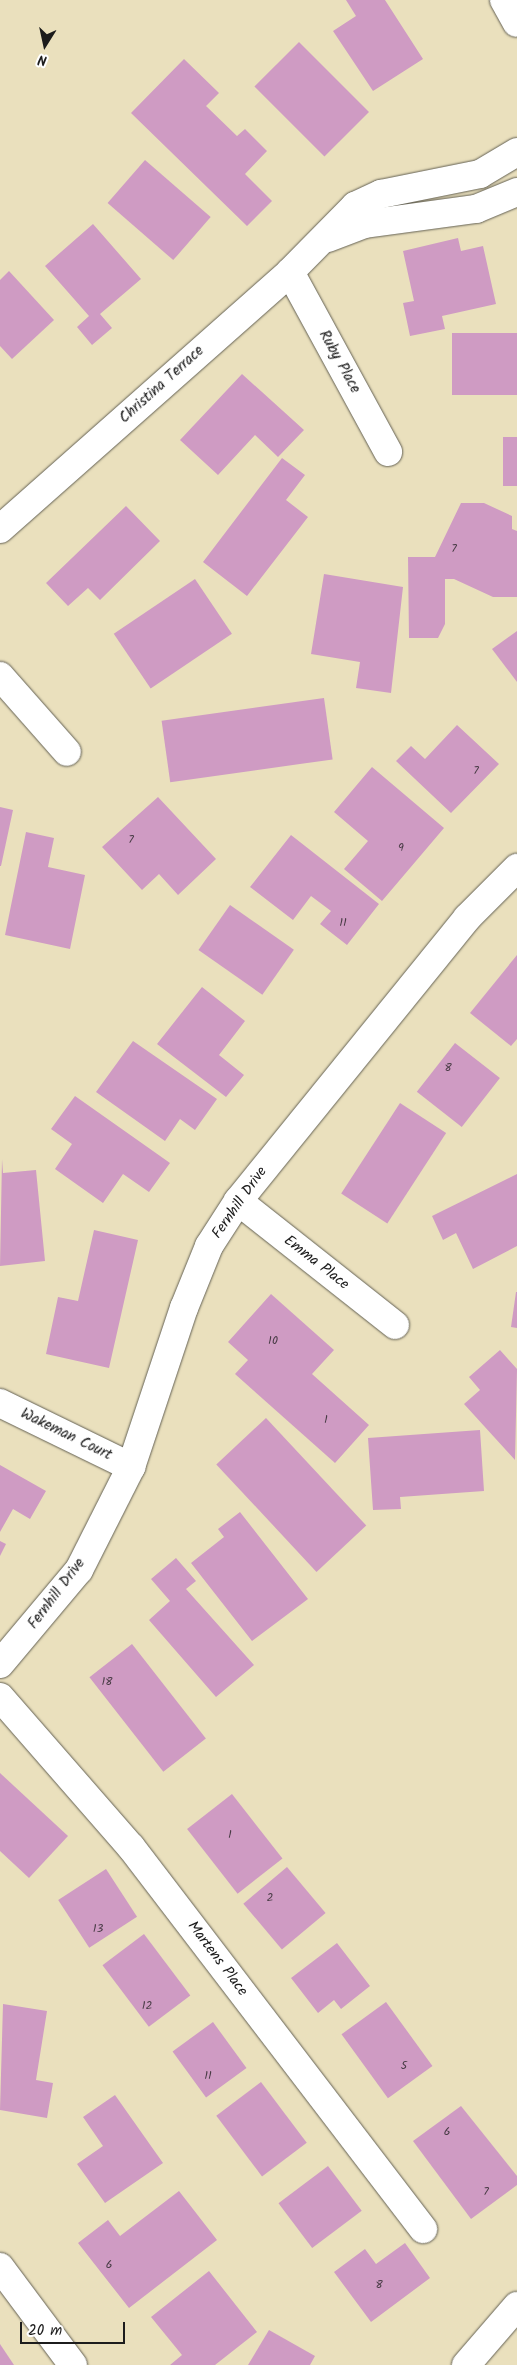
<!DOCTYPE html>
<style>
body{margin:0}
#map{position:relative;width:517px;height:2365px;overflow:hidden;background:#eae0bd;font-family:Kalam,sans-serif}
div>[style]{position:absolute}
.building>*{inset:0;background:#cf9bc3;transform-origin:0 0}
.roads{filter:drop-shadow(0 0 1px #646154) drop-shadow(0 0 1px #646154)}
.street>*{height:28px;margin:-14px;padding:0 14px;transform-origin:14px;border-radius:14px;background:#fff}
.secondary>*{height:28px;margin:-14px;padding:0 14px;transform-origin:14px;border-radius:14px;background:#fff}
.primary>*{height:28px;margin:-14px;padding:0 14px;transform-origin:14px;border-radius:14px;background:#fff}
span{translate:-50% -50%;white-space:nowrap;text-align:center;line-height:1.15;-webkit-text-stroke:5px #fff;paint-order:stroke}
.number-label{font-size:12px;color:#493c46}
.number-label span{-webkit-text-stroke-width:0}
.street-label{font-size:15px;color:#1c1c1c}
.north{position:absolute;left:20px;top:20px;width:50px;height:50px;-webkit-text-stroke:4px #fff;paint-order:stroke;rotate:190deg;font-size:14px;font-weight:700;line-height:20px;text-align:center;color:#1c1c1c}
.north::after{content:'';display:block;margin:auto;width:18px;height:22px;background:#1c1c1c;clip-path:polygon(50% 0,100% 100%,50% 72%,0 100%)}
.scale{position:absolute;left:20px;top:2322px;width:105px;height:22px;box-sizing:border-box;border:2px solid #1c1c1c;border-top:0;padding-left:6px;font-size:15px;line-height:18px;white-space:nowrap;color:#1c1c1c;-webkit-text-stroke:4px #fff;paint-order:stroke}
</style>
<div id="map">
<div class="building">
<i style="clip-path:polygon(346px 0,385px 0,423px 59px,373px 91px,333px 31px,356px 16px)"></i>
<i style="left:299px;top:42px;width:99px;height:63px;rotate:45deg"></i>
<i style="clip-path:polygon(184px 59px,219px 93px,206px 106px,237px 136px,245px 129px,267px 151px,245px 174px,272px 201px,247px 226px,131px 113px)"></i>
<i style="left:145px;top:160px;width:87px;height:57px;rotate:41deg"></i>
<i style="clip-path:polygon(93px 224px,141px 279px,100px 314px,112px 328px,92px 345px,77px 327px,89px 316px,45px 266px)"></i>
<i style="clip-path:polygon(458px 238px,461px 251px,483px 246px,496px 304px,442px 316px,445px 329px,410px 336px,403px 303px,414px 301px,403px 251px)"></i>
<i style="clip-path:polygon(9px 271px,54px 320px,12px 359px,0 346px,0 280px)"></i>
<i style="left:517px;top:333px;width:62px;height:65px;rotate:90deg"></i>
<i style="clip-path:polygon(242px 374px,304px 430px,278px 457px,255px 435px,218px 475px,180px 440px)"></i>
<i style="left:503px;top:437px;width:14px;height:49px"></i>
<i style="clip-path:polygon(282px 458px,305px 475px,286px 500px,308px 517px,247px 596px,203px 562px)"></i>
<i style="clip-path:polygon(461px 503px,484px 503px,512px 516px,512px 529px,517px 531px,517px 597px,493px 597px,454px 579px,445px 579px,445px 624px,438px 638px,409px 638px,408px 557px,435px 557px)"></i>
<i style="clip-path:polygon(126px 506px,160px 541px,100px 600px,88px 588px,68px 606px,46px 583px)"></i>
<i style="clip-path:polygon(324px 574px,403px 587px,391px 693px,356px 688px,360px 662px,311px 654px)"></i>
<i style="left:195px;top:579px;width:66px;height:98px;rotate:56deg"></i>
<i style="clip-path:polygon(517px 631px,517px 682px,492px 649px)"></i>
<i style="left:324px;top:698px;width:62px;height:164px;rotate:82deg"></i>
<i style="clip-path:polygon(457px 725px,499px 764px,451px 813px,396px 761px,411px 746px,425px 759px)"></i>
<i style="clip-path:polygon(372px 767px,444px 828px,382px 901px,344px 869px,368px 841px,334px 812px)"></i>
<i style="clip-path:polygon(158px 797px,216px 859px,178px 895px,159px 874px,142px 890px,102px 847px)"></i>
<i style="clip-path:polygon(0 807px,13px 810px,1px 866px,0 866px)"></i>
<i style="clip-path:polygon(26px 832px,54px 838px,48px 867px,85px 875px,70px 949px,5px 935px)"></i>
<i style="clip-path:polygon(291px 835px,379px 904px,347px 945px,320px 924px,331px 911px,311px 896px,293px 920px,250px 887px)"></i>
<i style="left:230px;top:905px;width:78px;height:55px;rotate:35deg"></i>
<i style="clip-path:polygon(517px 955px,517px 1039px,511px 1046px,470px 1013px)"></i>
<i style="clip-path:polygon(202px 987px,245px 1021px,219px 1055px,244px 1075px,226px 1097px,157px 1044px)"></i>
<i style="clip-path:polygon(133px 1041px,217px 1099px,195px 1130px,180px 1119px,165px 1141px,96px 1092px)"></i>
<i style="left:455px;top:1043px;width:57px;height:62px;rotate:38deg"></i>
<i style="clip-path:polygon(75px 1096px,170px 1163px,149px 1192px,123px 1174px,103px 1203px,55px 1169px,72px 1144px,51px 1129px)"></i>
<i style="left:400px;top:1103px;width:55px;height:108px;rotate:33deg"></i>
<i style="clip-path:polygon(2px 1159px,3px 1173px,36px 1170px,45px 1261px,0 1266px)"></i>
<i style="clip-path:polygon(517px 1174px,517px 1246px,473px 1269px,456px 1233px,443px 1240px,432px 1216px)"></i>
<i style="clip-path:polygon(94px 1230px,138px 1240px,109px 1368px,46px 1354px,58px 1297px,78px 1301px)"></i>
<i style="clip-path:polygon(516px 1292px,517px 1292px,517px 1328px,511px 1327px)"></i>
<i style="clip-path:polygon(271px 1294px,334px 1350px,312px 1374px,369px 1425px,335px 1463px,235px 1374px,248px 1360px,228px 1342px)"></i>
<i style="clip-path:polygon(500px 1350px,517px 1369px,515px 1460px,464px 1404px,480px 1390px,469px 1377px)"></i>
<i style="left:266px;top:1418px;width:147px;height:68px;rotate:47deg"></i>
<i style="clip-path:polygon(480px 1430px,484px 1491px,400px 1497px,401px 1509px,373px 1510px,368px 1438px)"></i>
<i style="clip-path:polygon(0 1465px,46px 1491px,30px 1519px,13px 1509px,0 1532px)"></i>
<i style="clip-path:polygon(240px 1512px,308px 1599px,252px 1641px,191px 1563px,224px 1537px,218px 1529px)"></i>
<i style="clip-path:polygon(0 1541px,6px 1544px,0 1556px)"></i>
<i style="clip-path:polygon(176px 1558px,196px 1581px,186px 1589px,254px 1665px,216px 1697px,149px 1620px,170px 1601px,151px 1579px)"></i>
<i style="left:132px;top:1644px;width:120px;height:54px;rotate:52deg"></i>
<i style="clip-path:polygon(0 1773px,68px 1836px,29px 1878px,0 1851px)"></i>
<i style="left:232px;top:1794px;width:82px;height:57px;rotate:52deg"></i>
<i style="left:287px;top:1867px;width:60px;height:57px;rotate:50deg"></i>
<i style="left:106px;top:1869px;width:57px;height:57px;rotate:57deg"></i>
<i style="left:144px;top:1934px;width:77px;height:52px;rotate:53deg"></i>
<i style="clip-path:polygon(337px 1943px,370px 1986px,341px 2009px,334px 2000px,318px 2013px,291px 1978px)"></i>
<i style="left:386px;top:2002px;width:79px;height:55px;rotate:54deg"></i>
<i style="clip-path:polygon(3px 2004px,47px 2011px,36px 2080px,53px 2083px,47px 2118px,0 2110px)"></i>
<i style="left:213px;top:2022px;width:57px;height:50px;rotate:54deg"></i>
<i style="left:261px;top:2082px;width:76px;height:56px;rotate:53deg"></i>
<i style="clip-path:polygon(115px 2095px,163px 2163px,105px 2203px,77px 2164px,103px 2146px,83px 2117px)"></i>
<i style="clip-path:polygon(461px 2106px,517px 2176px,517px 2185px,471px 2219px,413px 2141px)"></i>
<i style="left:328px;top:2166px;width:56px;height:62px;rotate:53deg"></i>
<i style="clip-path:polygon(179px 2191px,217px 2240px,129px 2308px,78px 2243px,108px 2220px,120px 2236px)"></i>
<i style="clip-path:polygon(405px 2243px,430px 2278px,371px 2322px,334px 2272px,365px 2249px,376px 2264px)"></i>
<i style="clip-path:polygon(209px 2271px,257px 2332px,215px 2365px,170px 2365px,182px 2355px,151px 2317px)"></i>
<i style="clip-path:polygon(269px 2330px,315px 2356px,310px 2365px,248px 2365px)"></i>
<i style="clip-path:polygon(0 2344px,14px 2365px,0 2365px)"></i>
</div>
<div class="roads">
<div class="street">
<i style="left:328px;top:238px;width:40px;rotate:-21deg"></i>
<i style="left:365px;top:224px;width:112px;rotate:-7.7deg"></i>
<i style="left:476px;top:209px;width:44px;rotate:-22.5deg"></i>
<i style="left:290px;top:272px;width:205px;rotate:61.4deg"></i>
<i style="left:0;top:529px;width:387px;rotate:-41.5deg"></i>
<i style="left:290px;top:272px;width:93px;rotate:-45.4deg"></i>
<i style="left:355px;top:206px;width:29px;rotate:-25deg"></i>
<i style="left:381px;top:194px;width:101px;rotate:-11.4deg"></i>
<i style="left:480px;top:174px;width:43px;rotate:-30.7deg"></i>
<i style="left:0;top:676px;width:101px;rotate:48.6deg"></i>
<i style="left:238px;top:1201px;width:200px;rotate:38.3deg"></i>
<i style="left:0;top:1403px;width:146px;rotate:26deg"></i>
<i style="left:0;top:1664px;width:123px;rotate:-50deg"></i>
<i style="left:79px;top:1570px;width:115px;rotate:-63.2deg"></i>
<i style="left:131px;top:1467px;width:168px;rotate:-71.6deg"></i>
<i style="left:184px;top:1308px;width:67px;rotate:-68deg"></i>
<i style="left:209px;top:1246px;width:54px;rotate:-57.2deg"></i>
<i style="left:238px;top:1201px;width:364px;rotate:-51deg"></i>
<i style="left:467px;top:918px;width:71px;rotate:-45deg"></i>
<i style="left:0;top:1697px;width:199px;rotate:48.9deg"></i>
<i style="left:131px;top:1847px;width:481px;rotate:52.6deg"></i>
<i style="left:0;top:2267px;width:122px;rotate:53.3deg"></i>
</div>
<div class="secondary">
<i style="left:466px;top:2365px;width:78px;rotate:-49.2deg"></i>
</div>
<div class="primary">
<i style="left:504px;top:0;width:26px;rotate:61deg"></i>
</div>
</div>
<div class="number-label">
<span style="left:454px;top:549px">7</span>
<span style="left:476px;top:771px">7</span>
<span style="left:131px;top:840px">7</span>
<span style="left:401px;top:848px">9</span>
<span style="left:343px;top:923px">11</span>
<span style="left:448px;top:1068px">8</span>
<span style="left:273px;top:1341px">10</span>
<span style="left:326px;top:1420px">1</span>
<span style="left:107px;top:1682px">18</span>
<span style="left:230px;top:1835px">1</span>
<span style="left:270px;top:1898px">2</span>
<span style="left:98px;top:1929px">13</span>
<span style="left:147px;top:2006px">12</span>
<span style="left:404px;top:2066px">5</span>
<span style="left:208px;top:2076px">11</span>
<span style="left:447px;top:2132px">6</span>
<span style="left:486px;top:2192px">7</span>
<span style="left:109px;top:2265px">6</span>
<span style="left:379px;top:2285px">8</span>
</div>
<div class="street-label">
<span style="left:339px;top:362px;rotate:61deg">Ruby Place</span>
<span style="left:162px;top:385px;rotate:-42deg">Christina Terrace</span>
<span style="left:240px;top:1203px;rotate:-55deg">Fernhill Drive</span>
<span style="left:316px;top:1263px;rotate:38deg">Emma Place</span>
<span style="left:66px;top:1435px;rotate:26deg">Wakeman Court</span>
<span style="left:57px;top:1594px;rotate:-53deg">Fernhill Drive</span>
<span style="left:217px;top:1959px;rotate:53deg">Martens Place</span>
</div>
<div class="north">N</div>
<div class="scale">20 m</div>
</div>
